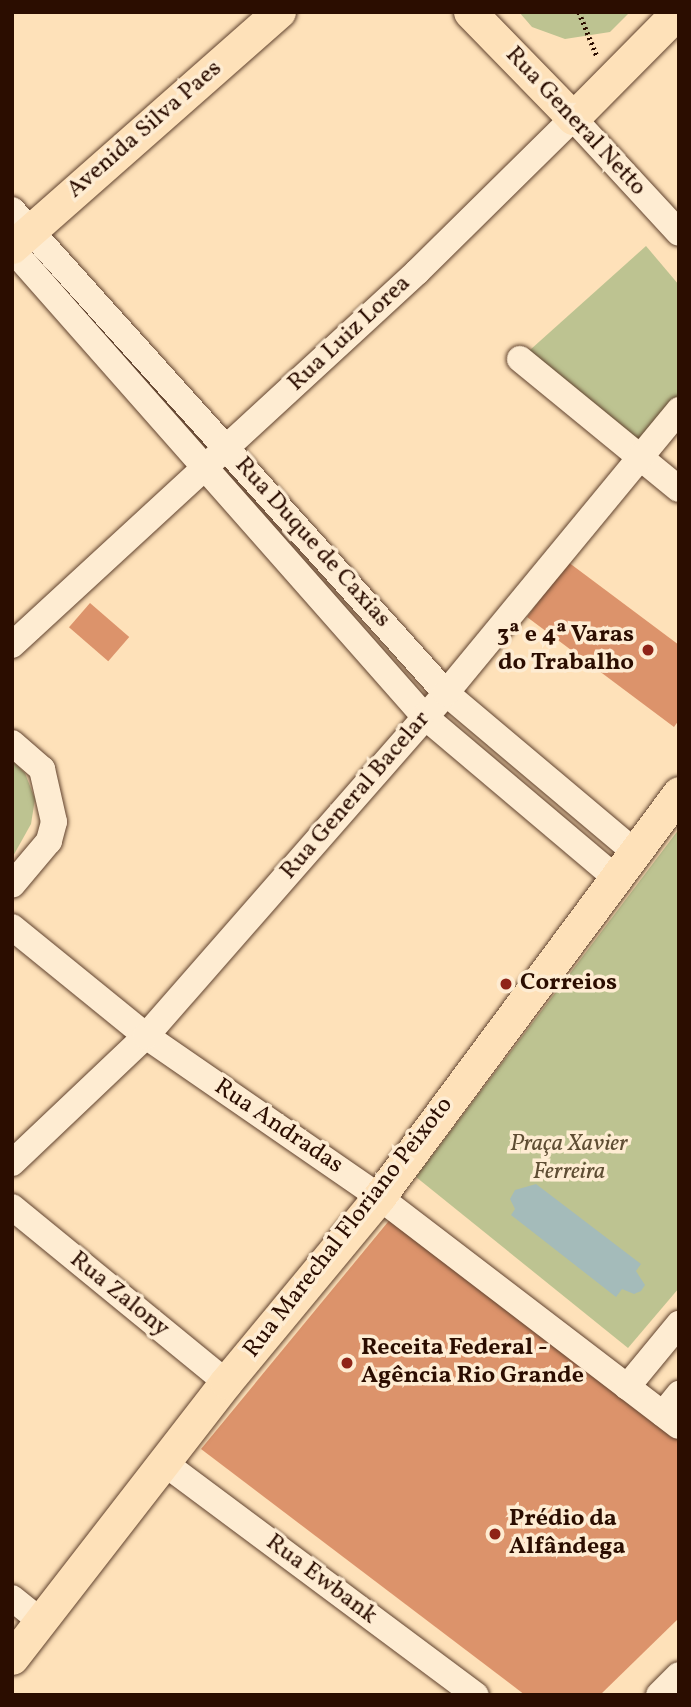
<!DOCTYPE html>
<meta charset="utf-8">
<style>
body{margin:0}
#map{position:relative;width:691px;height:1707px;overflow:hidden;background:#fee1b9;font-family:Vollkorn,serif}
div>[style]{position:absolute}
.green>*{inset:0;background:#bdc391}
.water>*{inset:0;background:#a4bbba}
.building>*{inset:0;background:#dc936b;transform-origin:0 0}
.path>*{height:4.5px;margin-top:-2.25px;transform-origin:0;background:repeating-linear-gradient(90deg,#2b0d00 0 2px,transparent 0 5.5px)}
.roads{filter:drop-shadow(0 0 2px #60422e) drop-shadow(0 0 2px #60422e)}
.minor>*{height:26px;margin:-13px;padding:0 13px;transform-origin:13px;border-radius:13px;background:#feecd2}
.major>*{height:33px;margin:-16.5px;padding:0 16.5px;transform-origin:16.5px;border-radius:16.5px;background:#fee1b9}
.dots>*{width:19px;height:19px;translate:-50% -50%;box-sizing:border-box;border:4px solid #feecd2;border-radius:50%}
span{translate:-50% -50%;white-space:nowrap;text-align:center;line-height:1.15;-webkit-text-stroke:7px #feecd2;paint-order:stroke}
.street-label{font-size:24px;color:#2b0d00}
.poi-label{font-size:24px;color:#2b0d00;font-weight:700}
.right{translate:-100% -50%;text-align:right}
.left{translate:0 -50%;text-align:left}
.park-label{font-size:24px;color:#5e4d33;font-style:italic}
.frame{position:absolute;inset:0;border:14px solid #2b0d00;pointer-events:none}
</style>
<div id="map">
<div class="green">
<i style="clip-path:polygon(519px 12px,630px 12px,610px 32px,565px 39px,532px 27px)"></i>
<i style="clip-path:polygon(646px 246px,679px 285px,679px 399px,629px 462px,511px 367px)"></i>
<i style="clip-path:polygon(12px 761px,25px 773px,35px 799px,31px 824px,12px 858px)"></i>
<i style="clip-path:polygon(679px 829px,679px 1288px,628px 1348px,416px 1177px)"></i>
</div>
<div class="water">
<i style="clip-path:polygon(536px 1184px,641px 1264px,636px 1271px,645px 1285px,641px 1291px,634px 1294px,622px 1289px,616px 1297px,511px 1215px,515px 1209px,510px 1199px,515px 1190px)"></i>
</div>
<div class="building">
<i style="clip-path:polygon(568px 562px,679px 645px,679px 720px,674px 727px,527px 617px)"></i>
<i style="left:90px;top:603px;width:52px;height:32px;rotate:41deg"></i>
<i style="clip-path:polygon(392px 1217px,679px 1438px,679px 1618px,600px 1695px,525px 1695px,201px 1449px)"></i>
</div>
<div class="path">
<i style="left:579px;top:12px;width:48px;rotate:67.8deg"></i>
</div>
<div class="roads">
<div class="minor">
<i style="left:12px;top:210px;width:649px;rotate:48.06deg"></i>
<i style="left:446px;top:693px;width:247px;rotate:40.1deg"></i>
<i style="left:12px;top:249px;width:623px;rotate:48.58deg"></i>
<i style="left:424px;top:716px;width:253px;rotate:40.2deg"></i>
<i style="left:520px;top:359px;width:205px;rotate:39.3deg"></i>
<i style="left:12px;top:645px;width:551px;rotate:-42.64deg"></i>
<i style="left:417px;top:272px;width:219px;rotate:-44.6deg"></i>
<i style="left:573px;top:118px;width:156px;rotate:47.3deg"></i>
<i style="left:12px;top:743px;width:40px;rotate:41deg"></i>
<i style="left:42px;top:769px;width:54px;rotate:77.2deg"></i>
<i style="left:54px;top:822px;width:20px;rotate:105deg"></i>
<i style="left:49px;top:841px;width:57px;rotate:130.1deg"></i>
<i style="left:12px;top:927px;width:173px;rotate:39.1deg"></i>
<i style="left:146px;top:1036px;width:283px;rotate:34.6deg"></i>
<i style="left:379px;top:1197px;width:377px;rotate:37.4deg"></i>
<i style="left:12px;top:1163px;width:185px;rotate:-43.5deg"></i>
<i style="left:146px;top:1036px;width:456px;rotate:-48.8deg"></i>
<i style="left:446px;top:693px;width:367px;rotate:-50.5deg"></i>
<i style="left:12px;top:1207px;width:276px;rotate:39.3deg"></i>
<i style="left:627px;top:1387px;width:82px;rotate:-50.5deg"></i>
<i style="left:663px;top:1414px;width:26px;rotate:-51deg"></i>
<i style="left:167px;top:1465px;width:385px;rotate:36.7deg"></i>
<i style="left:12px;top:1598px;width:38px;rotate:39deg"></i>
<i style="left:659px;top:1695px;width:28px;rotate:-45deg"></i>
</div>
<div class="major">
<i style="left:470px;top:12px;width:148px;rotate:45.8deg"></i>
<i style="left:573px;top:118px;width:149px;rotate:-45.3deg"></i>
<i style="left:12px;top:247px;width:356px;rotate:-41.4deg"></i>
<i style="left:12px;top:1658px;width:349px;rotate:-52.2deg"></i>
<i style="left:226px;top:1382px;width:240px;rotate:-50.4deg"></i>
<i style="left:379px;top:1197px;width:503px;rotate:-53.4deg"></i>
</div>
</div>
<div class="dots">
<i style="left:648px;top:650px;background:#8f2418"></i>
<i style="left:506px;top:984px;background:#8f2418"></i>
<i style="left:347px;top:1363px;background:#8f2418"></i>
<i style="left:495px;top:1534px;background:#8f2418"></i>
</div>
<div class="street-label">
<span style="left:575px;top:122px;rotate:47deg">Rua General Netto</span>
<span style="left:145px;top:130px;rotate:-41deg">Avenida Silva Paes</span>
<span style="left:350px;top:334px;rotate:-43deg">Rua Luiz Lorea</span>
<span style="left:312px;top:543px;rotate:48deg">Rua Duque de Caxias</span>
<span style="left:356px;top:796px;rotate:-49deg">Rua General Bacelar</span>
<span style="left:278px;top:1127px;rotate:34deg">Rua Andradas</span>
<span style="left:349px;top:1228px;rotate:-52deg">Rua Marechal Floriano Peixoto</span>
<span style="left:119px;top:1295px;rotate:39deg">Rua Zalony</span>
<span style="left:321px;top:1580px;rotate:37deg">Rua Ewbank</span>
</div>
<div class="poi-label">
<span class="right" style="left:634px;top:650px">3ª e 4ª Varas<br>do Trabalho</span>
<span class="left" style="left:520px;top:984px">Correios</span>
<span class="left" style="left:361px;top:1363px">Receita Federal -<br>Agência Rio Grande</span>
<span class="left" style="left:509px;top:1534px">Prédio da<br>Alfândega</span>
</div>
<div class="park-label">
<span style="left:569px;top:1159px">Praça Xavier<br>Ferreira</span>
</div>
<div class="frame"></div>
</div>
